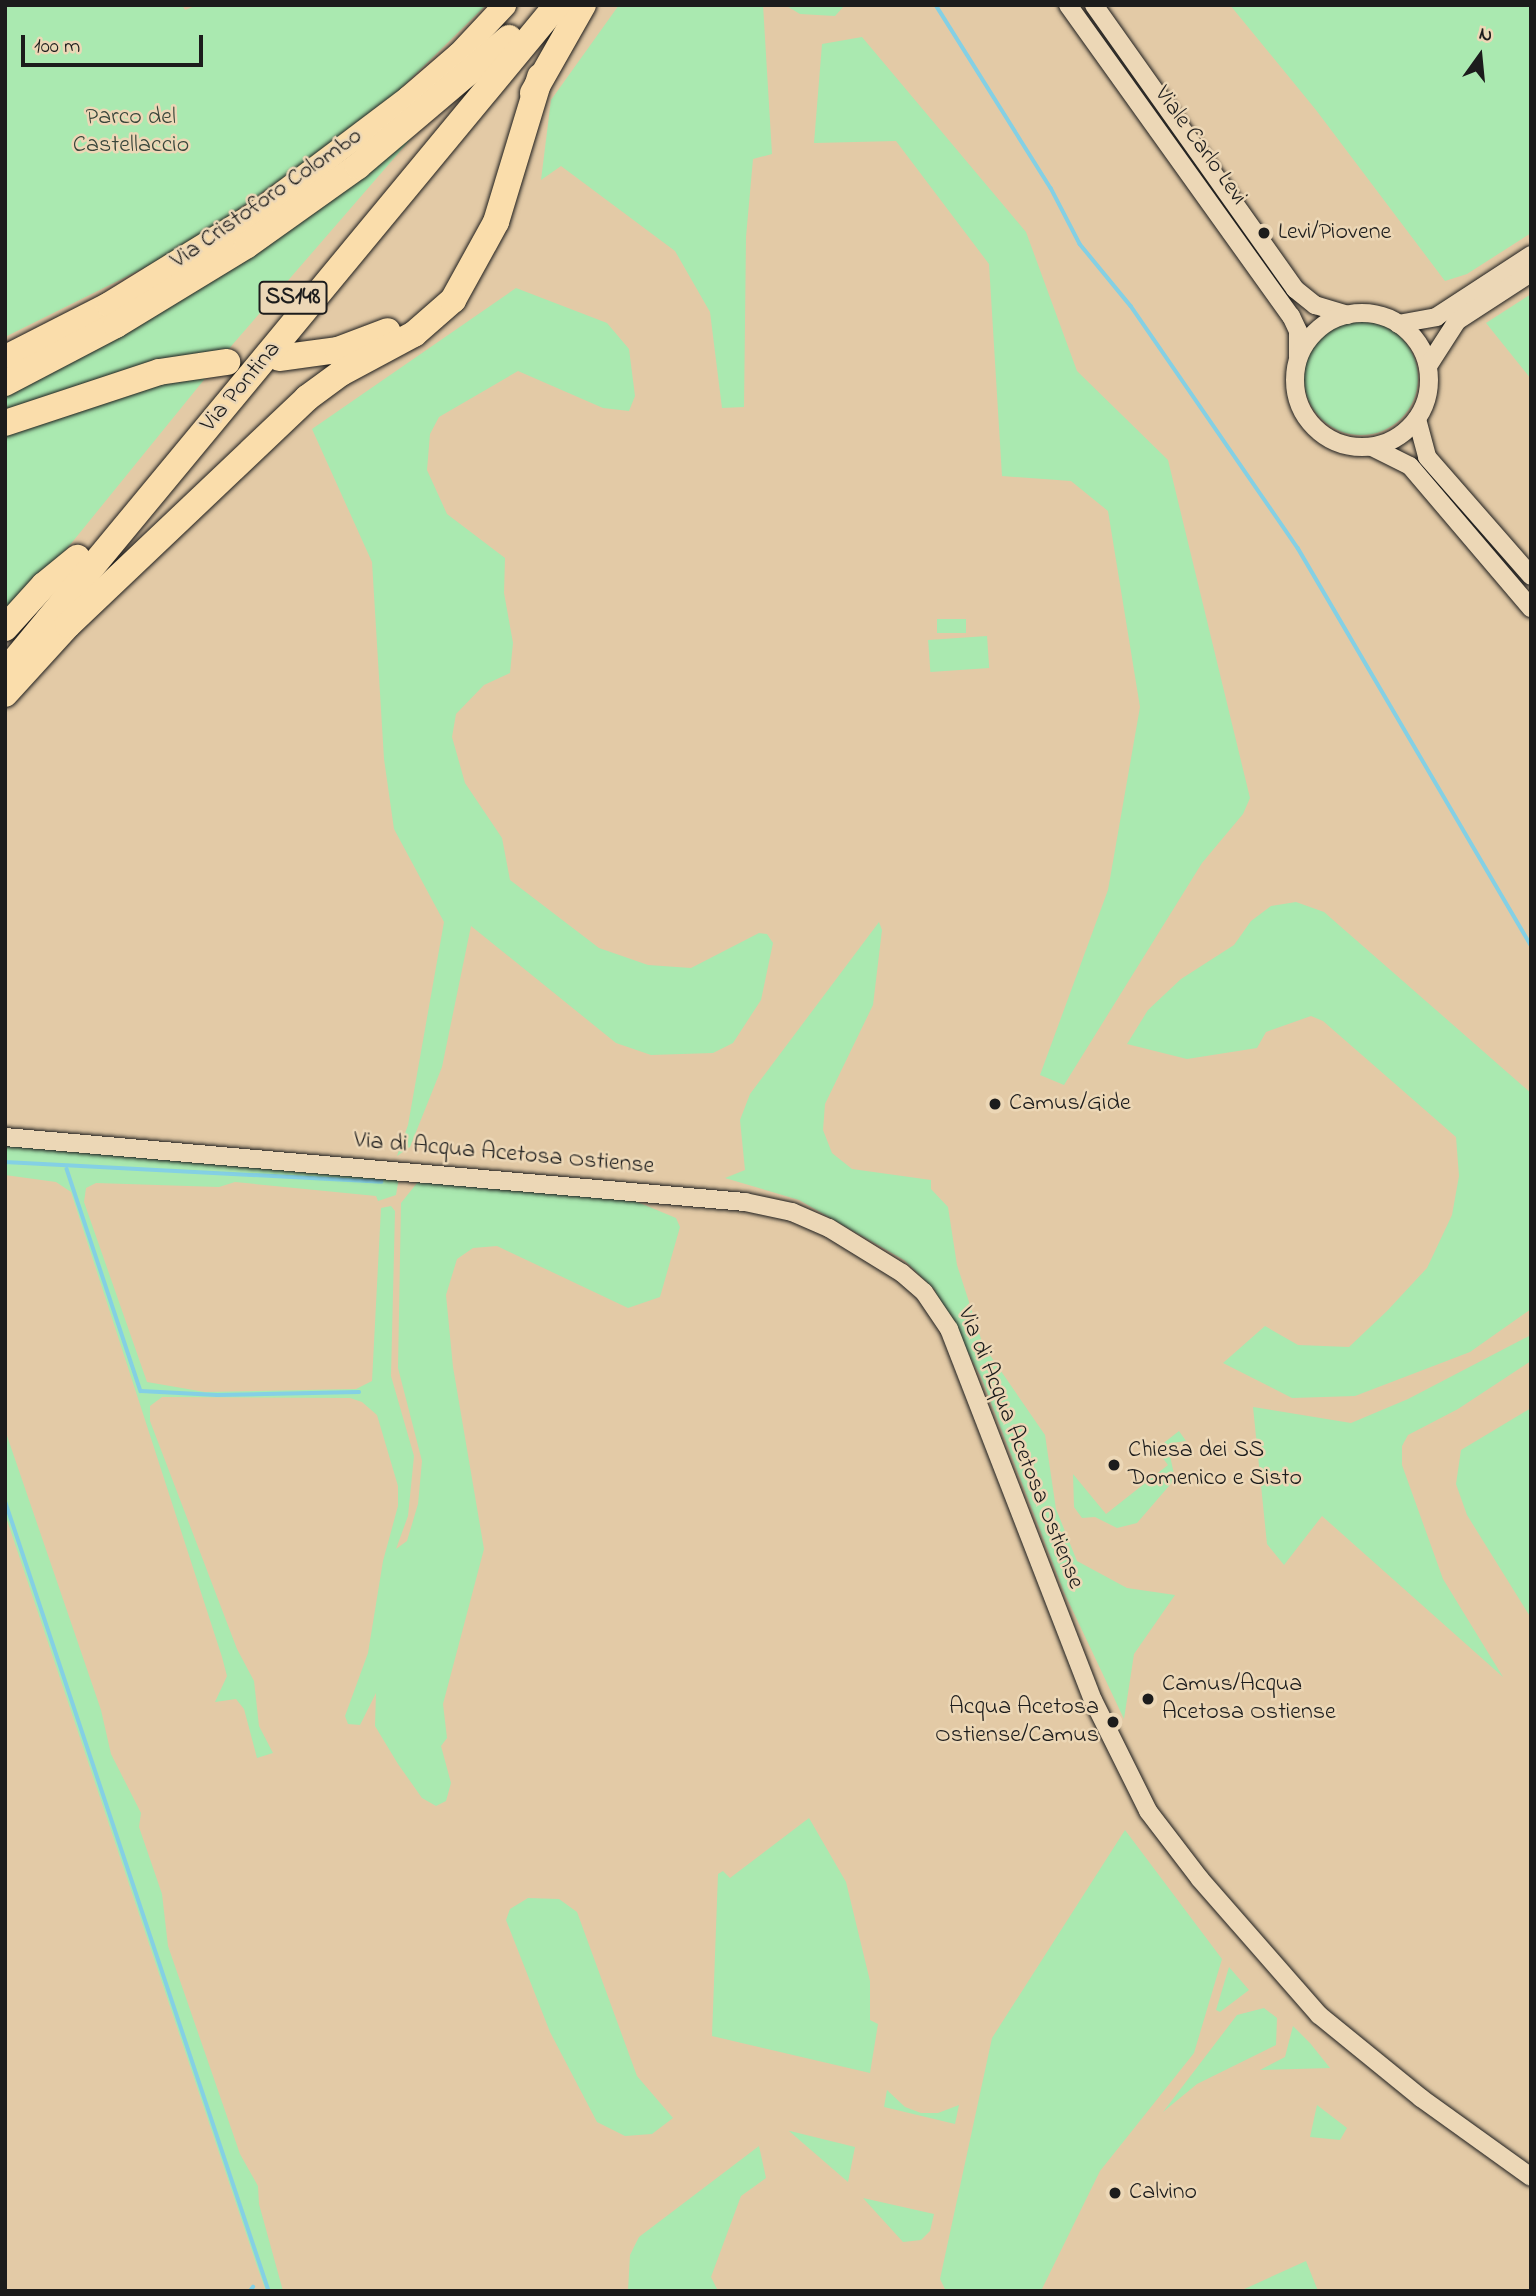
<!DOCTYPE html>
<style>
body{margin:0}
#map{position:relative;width:1536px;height:2296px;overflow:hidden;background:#e3caa6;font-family:"Indie Flower",sans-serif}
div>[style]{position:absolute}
.green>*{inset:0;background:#aae9b0;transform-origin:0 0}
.round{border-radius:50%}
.stream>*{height:3.5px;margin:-1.75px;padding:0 1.75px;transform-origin:1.75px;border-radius:1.75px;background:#84d0e4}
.roads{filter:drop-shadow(0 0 2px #1c1c1c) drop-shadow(0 0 2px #1c1c1c)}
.minor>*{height:18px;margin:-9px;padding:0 9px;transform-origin:9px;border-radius:9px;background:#ecd7b6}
.minor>.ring{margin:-9px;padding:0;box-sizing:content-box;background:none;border:18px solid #ecd7b6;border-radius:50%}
.major>*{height:23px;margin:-11.5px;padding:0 11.5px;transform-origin:11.5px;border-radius:11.5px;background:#faddab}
.highway>*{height:26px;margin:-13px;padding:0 13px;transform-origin:13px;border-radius:13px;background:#faddab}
.dots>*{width:19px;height:19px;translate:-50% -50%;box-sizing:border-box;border:4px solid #ecd7b6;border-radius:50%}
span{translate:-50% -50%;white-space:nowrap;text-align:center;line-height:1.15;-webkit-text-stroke:5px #ecd7b6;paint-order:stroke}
.shield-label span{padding:2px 5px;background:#ecd7b6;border:2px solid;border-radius:5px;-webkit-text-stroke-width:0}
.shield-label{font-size:23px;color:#1c1c1c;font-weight:700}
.park-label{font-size:24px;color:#38453a}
.street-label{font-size:24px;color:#1c1c1c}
.poi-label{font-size:24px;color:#1c1c1c}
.left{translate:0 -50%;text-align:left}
.right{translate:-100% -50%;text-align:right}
.frame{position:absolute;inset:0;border:7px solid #1c1c1c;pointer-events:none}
.north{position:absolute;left:1445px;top:21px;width:70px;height:70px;-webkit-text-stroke:5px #ecd7b6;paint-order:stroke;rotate:15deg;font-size:19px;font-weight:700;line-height:28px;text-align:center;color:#1c1c1c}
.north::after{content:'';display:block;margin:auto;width:24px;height:32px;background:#1c1c1c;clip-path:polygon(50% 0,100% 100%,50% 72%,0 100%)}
.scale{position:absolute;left:21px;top:35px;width:182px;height:32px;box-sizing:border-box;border:4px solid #1c1c1c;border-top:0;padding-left:9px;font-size:21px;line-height:24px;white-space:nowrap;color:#1c1c1c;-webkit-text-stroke:5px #ecd7b6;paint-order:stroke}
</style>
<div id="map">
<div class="green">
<i style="clip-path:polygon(5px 5px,182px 5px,185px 10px,198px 5px,486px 5px,381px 108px,186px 247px,5px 337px)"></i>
<i style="clip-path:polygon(619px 5px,763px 5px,772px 154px,753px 159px,746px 237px,744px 407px,722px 408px,710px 312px,675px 251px,561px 166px,541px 180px,551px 100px)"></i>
<i style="clip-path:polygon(785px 5px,845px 5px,835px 16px,800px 14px)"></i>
<i style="clip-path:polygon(1230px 5px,1531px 5px,1531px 233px,1467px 274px,1445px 281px,1316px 110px)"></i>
<i style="clip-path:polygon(862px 37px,1026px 232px,1077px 371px,1168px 460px,1250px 798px,1243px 814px,1202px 863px,1064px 1085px,1040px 1075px,1108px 890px,1140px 707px,1108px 511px,1071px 481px,1002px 476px,989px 264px,896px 141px,814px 143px,822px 44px)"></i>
<i style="clip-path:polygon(415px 134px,233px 344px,5px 625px,5px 367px,371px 140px)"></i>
<i style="clip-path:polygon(516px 288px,607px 323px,629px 349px,635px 396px,629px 411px,603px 408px,518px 371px,439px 417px,430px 434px,427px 470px,447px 514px,505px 558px,504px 593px,513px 643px,510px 673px,484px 685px,456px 714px,452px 737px,465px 783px,502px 838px,510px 880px,599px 948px,648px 965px,691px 968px,759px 933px,767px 934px,773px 943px,761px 1000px,733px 1043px,713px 1053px,651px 1055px,616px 1043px,471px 926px,442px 1067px,410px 1147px,397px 1156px,408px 1125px,444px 922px,394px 829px,384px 759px,372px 562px,312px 429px)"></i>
<i style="clip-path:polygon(1531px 294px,1531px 379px,1486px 323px)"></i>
<i class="round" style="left:1304px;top:321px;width:114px;height:114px"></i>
<i style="left:966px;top:619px;width:14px;height:29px;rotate:90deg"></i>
<i style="left:987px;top:636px;width:32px;height:59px;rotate:86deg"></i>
<i style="clip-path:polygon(1296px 902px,1324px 912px,1531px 1093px,1531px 1309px,1470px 1352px,1355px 1396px,1292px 1398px,1223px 1363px,1265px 1326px,1298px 1345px,1349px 1347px,1387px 1311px,1427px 1268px,1452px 1215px,1459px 1176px,1456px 1137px,1323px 1021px,1311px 1016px,1266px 1032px,1257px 1048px,1187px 1059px,1127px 1044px,1148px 1010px,1181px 979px,1234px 945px,1251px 921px,1271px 906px)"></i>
<i style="clip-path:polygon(879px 922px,882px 930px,873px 1005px,825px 1104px,823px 1130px,832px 1153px,852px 1169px,931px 1180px,931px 1189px,948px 1207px,957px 1265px,983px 1345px,1045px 1435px,1056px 1509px,1077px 1561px,1127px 1588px,1175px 1595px,1134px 1654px,1124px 1719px,1064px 1592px,981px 1377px,934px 1289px,904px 1260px,799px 1200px,725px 1178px,745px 1170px,740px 1120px,750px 1094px)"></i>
<i style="clip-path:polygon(5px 1146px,399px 1177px,396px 1195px,378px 1201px,376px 1196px,235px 1182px,219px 1187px,96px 1183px,86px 1188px,84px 1202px,147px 1382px,205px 1392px,356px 1389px,372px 1381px,381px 1208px,391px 1206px,395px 1211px,391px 1376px,414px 1456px,408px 1516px,396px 1549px,407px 1541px,418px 1504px,422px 1461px,398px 1368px,401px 1203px,417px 1183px,430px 1179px,623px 1196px,676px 1218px,680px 1227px,660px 1297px,628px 1308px,497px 1246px,473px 1248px,457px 1259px,446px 1295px,453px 1367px,484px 1549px,443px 1704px,447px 1738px,441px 1746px,451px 1783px,446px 1801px,436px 1806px,422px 1798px,398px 1764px,375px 1726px,376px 1693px,360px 1725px,348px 1724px,345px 1716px,368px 1653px,383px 1561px,398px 1506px,398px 1486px,377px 1415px,362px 1402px,350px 1398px,162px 1397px,150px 1406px,150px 1421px,237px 1649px,254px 1681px,259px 1726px,273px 1753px,257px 1758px,244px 1709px,236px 1699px,215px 1702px,227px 1676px,222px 1657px,71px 1192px,56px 1182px,5px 1175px)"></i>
<i style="clip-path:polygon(1531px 1335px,1531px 1361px,1458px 1409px,1408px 1435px,1402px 1446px,1402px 1465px,1443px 1579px,1503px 1677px,1322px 1516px,1284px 1565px,1267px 1544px,1253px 1407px,1351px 1423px,1408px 1399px)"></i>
<i style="clip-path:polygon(1531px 1408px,1531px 1618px,1467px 1515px,1456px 1484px,1461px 1450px)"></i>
<i style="clip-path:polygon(5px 1430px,101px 1710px,111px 1754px,141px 1813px,139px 1827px,162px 1894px,168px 1946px,240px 2154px,258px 2186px,259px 2204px,283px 2291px,266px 2291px,257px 2266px,5px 1514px)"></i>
<i style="clip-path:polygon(1179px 1431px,1186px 1441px,1172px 1443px,1169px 1451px,1175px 1479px,1137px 1523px,1117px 1528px,1095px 1517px,1082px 1518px,1074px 1507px,1073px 1474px,1106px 1514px,1168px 1465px,1156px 1449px)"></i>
<i style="clip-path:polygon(809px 1818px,846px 1882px,870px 1981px,870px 2020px,878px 2024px,870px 2073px,712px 2036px,718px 1874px,723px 1871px,730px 1878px)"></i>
<i style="clip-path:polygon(1125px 1830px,1222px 1959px,1194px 2053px,1100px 2171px,1041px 2291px,946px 2291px,940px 2279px,992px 2038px)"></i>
<i style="clip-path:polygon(528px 1898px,559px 1899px,577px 1912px,637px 2076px,673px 2118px,652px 2134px,625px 2136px,597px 2122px,550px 2032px,506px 1920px,510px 1909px)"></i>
<i style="clip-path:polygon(1229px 1967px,1249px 1990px,1220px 2012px,1216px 2010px)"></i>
<i style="clip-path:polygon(1264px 2008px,1277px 2018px,1276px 2045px,1197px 2084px,1163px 2112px,1237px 2015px)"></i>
<i style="clip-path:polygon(1293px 2026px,1310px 2043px,1330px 2068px,1260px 2070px,1285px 2057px)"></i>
<i style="clip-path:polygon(887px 2090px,905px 2107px,921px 2113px,938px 2113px,959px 2105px,955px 2124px,884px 2107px)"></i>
<i style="clip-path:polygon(1317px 2105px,1347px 2128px,1340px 2140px,1310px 2137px)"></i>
<i style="clip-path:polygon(790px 2131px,855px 2147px,848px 2182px,789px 2131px)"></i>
<i style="clip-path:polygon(759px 2146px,766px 2178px,741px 2196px,711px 2277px,718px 2291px,628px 2291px,630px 2255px,639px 2237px)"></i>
<i style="clip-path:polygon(863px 2198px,934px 2214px,930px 2231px,921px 2240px,903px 2242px)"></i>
<i style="clip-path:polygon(1306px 2261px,1318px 2291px,1240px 2291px)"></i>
</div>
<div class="stream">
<i style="left:936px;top:5px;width:216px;rotate:57.9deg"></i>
<i style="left:1051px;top:188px;width:63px;rotate:62.6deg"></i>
<i style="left:1080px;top:244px;width:80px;rotate:50.6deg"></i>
<i style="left:1131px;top:306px;width:294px;rotate:55.4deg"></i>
<i style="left:1298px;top:548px;width:460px;rotate:59.6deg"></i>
<i style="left:5px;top:1162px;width:377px;rotate:3deg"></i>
<i style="left:67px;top:1169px;width:234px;rotate:71.6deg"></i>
<i style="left:141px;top:1391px;width:76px;rotate:3deg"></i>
<i style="left:217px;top:1395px;width:142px;rotate:-1.2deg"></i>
<i style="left:5px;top:1500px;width:834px;rotate:71.54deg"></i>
<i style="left:250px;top:2291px;width:5px;rotate:-53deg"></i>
</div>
<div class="roads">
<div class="minor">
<i style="left:1068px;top:5px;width:383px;rotate:54.4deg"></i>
<i style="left:1291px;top:316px;width:17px;rotate:65deg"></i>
<i style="left:1298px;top:331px;width:26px;rotate:90deg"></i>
<i style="left:1094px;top:5px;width:348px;rotate:54.7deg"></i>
<i style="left:1295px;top:289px;width:26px;rotate:39deg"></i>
<i style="left:1315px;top:305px;width:34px;rotate:17deg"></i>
<i class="ring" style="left:1295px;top:313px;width:116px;height:116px"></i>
<i style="left:1398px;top:324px;width:39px;rotate:-10deg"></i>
<i style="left:1436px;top:317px;width:113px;rotate:-33.1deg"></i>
<i style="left:1428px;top:366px;width:54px;rotate:-57.2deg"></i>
<i style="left:1457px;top:321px;width:88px;rotate:-33deg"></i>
<i style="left:1417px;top:419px;width:39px;rotate:75deg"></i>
<i style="left:1427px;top:457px;width:158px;rotate:48.8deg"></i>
<i style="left:1372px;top:447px;width:42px;rotate:26.6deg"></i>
<i style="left:1410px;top:466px;width:187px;rotate:49.6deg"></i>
<i style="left:5px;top:1137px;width:743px;rotate:5.02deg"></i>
<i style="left:745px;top:1202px;width:48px;rotate:12deg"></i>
<i style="left:792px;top:1212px;width:40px;rotate:23.4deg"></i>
<i style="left:829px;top:1228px;width:86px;rotate:31.7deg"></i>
<i style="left:902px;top:1273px;width:29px;rotate:41deg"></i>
<i style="left:924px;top:1292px;width:45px;rotate:56deg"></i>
<i style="left:949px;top:1329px;width:398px;rotate:68.8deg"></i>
<i style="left:1093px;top:1700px;width:124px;rotate:63.6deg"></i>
<i style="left:1148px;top:1811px;width:86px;rotate:52.6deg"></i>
<i style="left:1200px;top:1879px;width:181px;rotate:48.8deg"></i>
<i style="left:1319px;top:2015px;width:132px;rotate:39.1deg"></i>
<i style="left:1421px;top:2098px;width:135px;rotate:35.7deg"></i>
</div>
<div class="major">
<i style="left:5px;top:356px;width:114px;rotate:-27deg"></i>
<i style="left:107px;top:304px;width:175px;rotate:-31.7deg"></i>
<i style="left:256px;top:212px;width:191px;rotate:-37.1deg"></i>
<i style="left:408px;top:97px;width:67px;rotate:-40.8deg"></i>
<i style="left:459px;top:53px;width:66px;rotate:-46.8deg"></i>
</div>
<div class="highway">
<i style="left:533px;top:93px;width:101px;rotate:-60.4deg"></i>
<i style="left:279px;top:358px;width:60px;rotate:-7.7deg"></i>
<i style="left:338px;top:350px;width:53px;rotate:-20.8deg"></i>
<i style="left:5px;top:383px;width:125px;rotate:-27.6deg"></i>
<i style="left:116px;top:325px;width:153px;rotate:-31.4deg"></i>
<i style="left:247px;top:245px;width:136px;rotate:-35.4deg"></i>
<i style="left:358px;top:166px;width:198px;rotate:-40.3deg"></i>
<i style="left:5px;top:423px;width:162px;rotate:-18.3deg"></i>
<i style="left:159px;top:372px;width:69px;rotate:-8.4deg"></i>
<i style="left:5px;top:628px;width:58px;rotate:-47.8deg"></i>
<i style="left:44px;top:585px;width:43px;rotate:-39.3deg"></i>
<i style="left:5px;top:672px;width:866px;rotate:-50.39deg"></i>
<i style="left:5px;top:694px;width:93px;rotate:-47.6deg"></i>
<i style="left:68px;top:625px;width:330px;rotate:-43.5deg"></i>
<i style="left:307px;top:398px;width:42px;rotate:-36.3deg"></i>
<i style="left:341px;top:373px;width:83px;rotate:-28.1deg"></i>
<i style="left:414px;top:334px;width:52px;rotate:-41.1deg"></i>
<i style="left:453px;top:300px;width:89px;rotate:-61.1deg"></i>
<i style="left:496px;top:222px;width:152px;rotate:-73.1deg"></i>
</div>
</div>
<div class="dots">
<i style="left:1264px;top:233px;background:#1c1c1c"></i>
<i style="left:995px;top:1104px;background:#1c1c1c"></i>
<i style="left:1114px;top:1465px;background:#1c1c1c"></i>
<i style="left:1148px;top:1699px;background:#1c1c1c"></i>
<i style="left:1113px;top:1722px;background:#1c1c1c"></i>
<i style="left:1115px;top:2193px;background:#1c1c1c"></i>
</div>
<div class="shield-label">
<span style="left:293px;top:298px">SS148</span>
</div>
<div class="park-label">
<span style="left:131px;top:132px">Parco del<br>Castellaccio</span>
</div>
<div class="street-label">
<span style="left:1200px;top:146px;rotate:54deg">Viale Carlo Levi</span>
<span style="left:267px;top:199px;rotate:-35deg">Via Cristoforo Colombo</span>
<span style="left:241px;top:387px;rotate:-50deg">Via Pontina</span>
<span style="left:504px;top:1154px;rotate:5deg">Via di Acqua Acetosa Ostiense</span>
<span style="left:1020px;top:1448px;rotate:68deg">Via di Acqua Acetosa Ostiense</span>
</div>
<div class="poi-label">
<span class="left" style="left:1278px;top:233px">Levi/Piovene</span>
<span class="left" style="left:1009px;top:1104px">Camus/Gide</span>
<span class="left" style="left:1128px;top:1465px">Chiesa dei SS<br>Domenico e Sisto</span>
<span class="left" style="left:1162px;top:1699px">Camus/Acqua<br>Acetosa Ostiense</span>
<span class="right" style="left:1099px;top:1722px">Acqua Acetosa<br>Ostiense/Camus</span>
<span class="left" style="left:1129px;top:2193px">Calvino</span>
</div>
<div class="frame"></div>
<div class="north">N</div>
<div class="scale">100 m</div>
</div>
